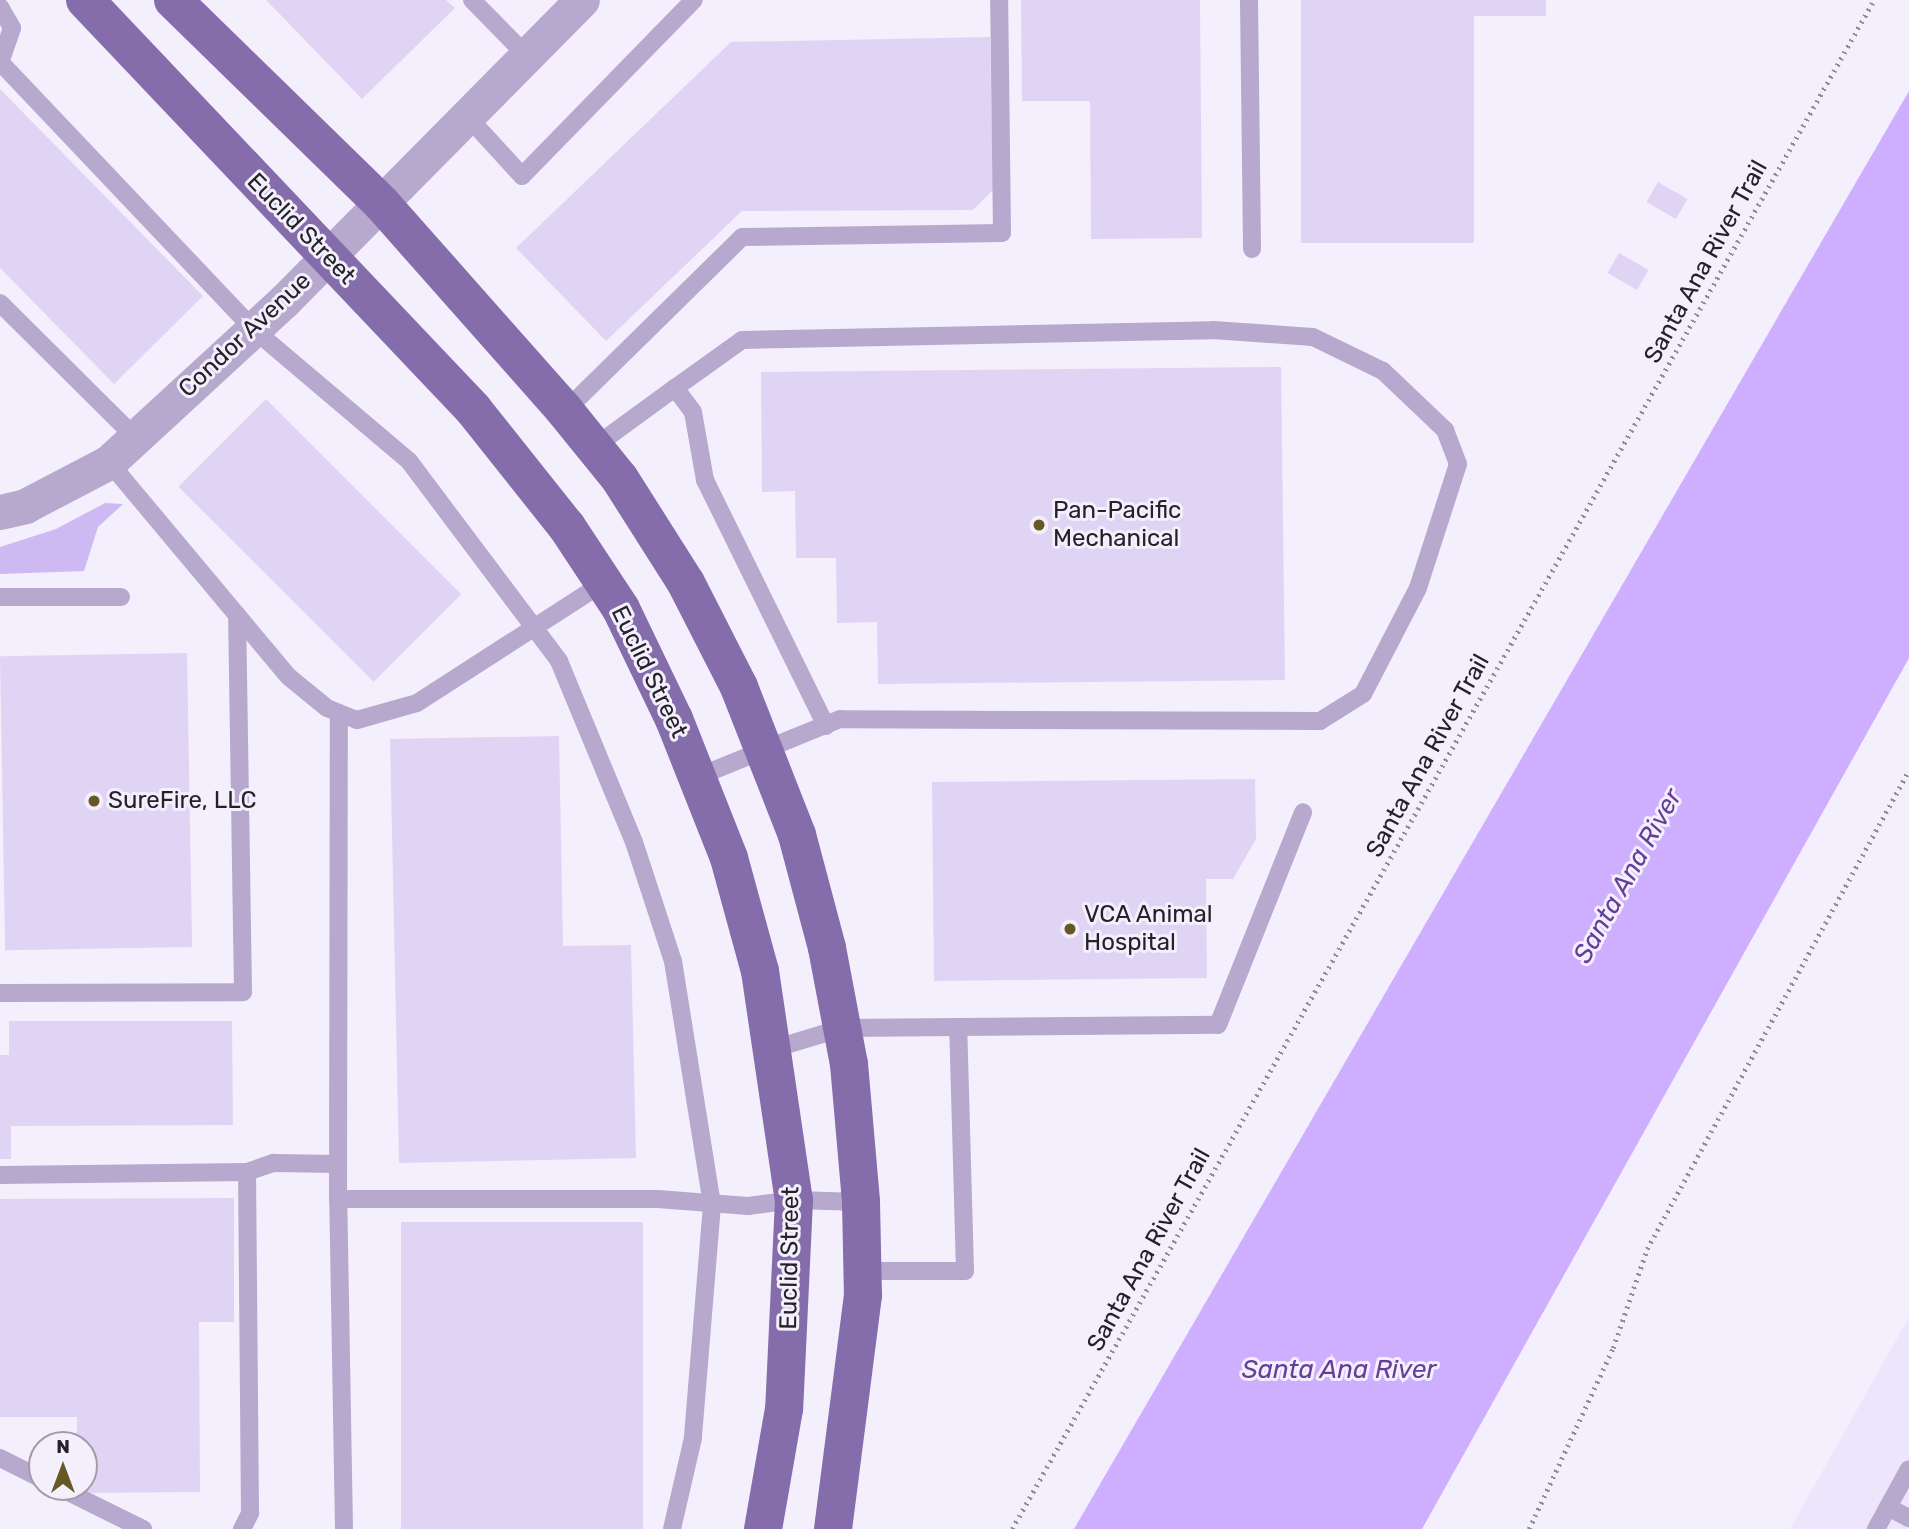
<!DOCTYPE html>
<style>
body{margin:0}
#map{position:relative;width:1909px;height:1529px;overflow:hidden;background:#f4effc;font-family:Rubik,sans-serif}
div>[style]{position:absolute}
.built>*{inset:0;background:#ede5fc}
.green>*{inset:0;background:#cfb9f2}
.water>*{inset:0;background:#ceafff}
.building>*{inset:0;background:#e0d4f5;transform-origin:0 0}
.path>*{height:4.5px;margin-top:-2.25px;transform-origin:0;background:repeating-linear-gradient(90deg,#918d98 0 2px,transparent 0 7px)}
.lane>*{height:18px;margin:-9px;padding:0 9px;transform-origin:9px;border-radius:9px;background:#b6a9cd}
.street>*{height:35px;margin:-17.5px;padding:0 17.5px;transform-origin:17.5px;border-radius:17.5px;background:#b6a9cd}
.primary>*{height:38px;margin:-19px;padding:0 19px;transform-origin:19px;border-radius:19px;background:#856cab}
.dots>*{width:19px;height:19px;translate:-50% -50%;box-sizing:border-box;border:4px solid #f4effc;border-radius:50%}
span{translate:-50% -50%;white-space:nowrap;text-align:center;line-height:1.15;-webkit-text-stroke:6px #f4effc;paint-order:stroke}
.street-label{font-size:24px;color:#242129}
.poi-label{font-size:24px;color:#242129}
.left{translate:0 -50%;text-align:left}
.water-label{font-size:26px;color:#663d98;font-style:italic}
.north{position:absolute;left:28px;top:1431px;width:70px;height:70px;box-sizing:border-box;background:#f4effc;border:2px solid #a19da8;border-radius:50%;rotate:0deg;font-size:19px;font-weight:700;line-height:28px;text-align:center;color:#242129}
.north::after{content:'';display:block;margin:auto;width:24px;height:32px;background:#675725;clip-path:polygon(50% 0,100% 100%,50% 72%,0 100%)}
</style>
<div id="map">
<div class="built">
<i style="clip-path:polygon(1909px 1317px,1909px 1529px,1790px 1529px)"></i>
</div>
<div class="green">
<i style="clip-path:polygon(105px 503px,123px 504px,98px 527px,84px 571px,0 574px,0 547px,56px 529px)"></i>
</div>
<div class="water">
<i style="clip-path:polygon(1909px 91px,1909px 658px,1422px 1529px,1074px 1529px)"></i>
</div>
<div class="building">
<i style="clip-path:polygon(266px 0,446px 0,455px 8px,362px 99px)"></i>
<i style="clip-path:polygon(1021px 0,1200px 0,1202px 238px,1091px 239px,1090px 101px,1022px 101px)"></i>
<i style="clip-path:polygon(1301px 0,1546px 0,1546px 16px,1474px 16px,1474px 243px,1301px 243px)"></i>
<i style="clip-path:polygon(990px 37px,993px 190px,973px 210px,742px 211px,606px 341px,516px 248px,731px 42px)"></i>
<i style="clip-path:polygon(0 89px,203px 296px,114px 384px,0 268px)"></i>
<i style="left:1658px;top:182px;width:34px;height:23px;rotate:30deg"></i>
<i style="left:1619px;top:253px;width:34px;height:23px;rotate:30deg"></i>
<i style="clip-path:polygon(1281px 367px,1285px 680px,878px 684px,877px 622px,837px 623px,836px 558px,796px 558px,795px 491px,762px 492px,761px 372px)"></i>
<i style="left:266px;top:399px;width:276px;height:124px;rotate:45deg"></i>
<i style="left:187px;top:653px;width:294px;height:187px;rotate:89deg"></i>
<i style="clip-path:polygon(559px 736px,563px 946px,631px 945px,636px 1158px,399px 1163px,390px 739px)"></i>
<i style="clip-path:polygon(1255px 779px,1256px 839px,1233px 879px,1206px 879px,1207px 978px,934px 981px,932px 782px)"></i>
<i style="clip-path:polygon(9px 1021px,232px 1021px,233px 1125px,11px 1126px,11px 1159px,0 1159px,0 1055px,9px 1055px)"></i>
<i style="clip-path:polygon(234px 1198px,234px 1322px,199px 1322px,200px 1492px,77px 1493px,77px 1487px,84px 1487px,84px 1445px,77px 1445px,77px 1417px,0 1417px,0 1199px)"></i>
<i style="left:643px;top:1222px;width:307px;height:242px;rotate:90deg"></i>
</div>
<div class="path">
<i style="left:1012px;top:1529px;width:1755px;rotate:-60.59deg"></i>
<i style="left:1529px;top:1529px;width:200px;rotate:-65.1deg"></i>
<i style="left:1613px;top:1348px;width:105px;rotate:-71deg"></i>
<i style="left:1647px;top:1249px;width:546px;rotate:-61.32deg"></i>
</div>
<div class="lane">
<i style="left:472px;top:0;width:78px;rotate:45.5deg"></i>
<i style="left:1249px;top:0;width:249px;rotate:89.3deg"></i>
<i style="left:0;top:7px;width:24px;rotate:60deg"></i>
<i style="left:12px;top:28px;width:36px;rotate:109deg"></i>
<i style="left:0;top:62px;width:366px;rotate:46.5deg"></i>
<i style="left:252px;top:328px;width:206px;rotate:40.3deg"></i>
<i style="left:409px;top:461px;width:250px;rotate:53.1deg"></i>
<i style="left:559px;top:661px;width:196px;rotate:67.5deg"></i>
<i style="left:634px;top:842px;width:125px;rotate:71.9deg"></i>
<i style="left:673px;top:961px;width:247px;rotate:80.9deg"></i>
<i style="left:712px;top:1205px;width:234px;rotate:94.7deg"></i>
<i style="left:693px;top:1438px;width:93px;rotate:103deg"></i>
<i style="left:468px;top:117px;width:80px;rotate:47.5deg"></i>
<i style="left:522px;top:176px;width:246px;rotate:-45.7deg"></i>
<i style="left:0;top:303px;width:192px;rotate:44.8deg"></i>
<i style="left:675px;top:388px;width:82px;rotate:-35.6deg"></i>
<i style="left:742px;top:340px;width:471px;rotate:-1.2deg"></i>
<i style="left:1213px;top:330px;width:100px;rotate:4deg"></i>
<i style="left:1313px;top:337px;width:78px;rotate:25.9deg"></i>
<i style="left:1383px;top:371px;width:86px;rotate:43.6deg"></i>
<i style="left:1445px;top:430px;width:36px;rotate:69deg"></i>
<i style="left:1458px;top:464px;width:130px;rotate:107.9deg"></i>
<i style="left:1418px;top:588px;width:119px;rotate:117.4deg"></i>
<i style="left:1363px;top:694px;width:51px;rotate:147.9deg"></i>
<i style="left:1320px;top:721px;width:480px;rotate:-179.8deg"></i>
<i style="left:840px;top:719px;width:154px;rotate:157.9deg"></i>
<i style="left:565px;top:411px;width:248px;rotate:-44.5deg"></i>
<i style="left:742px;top:237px;width:260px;rotate:-0.9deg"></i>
<i style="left:1002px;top:233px;width:233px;rotate:-90.7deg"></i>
<i style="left:594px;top:447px;width:100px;rotate:-36.1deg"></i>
<i style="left:675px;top:388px;width:30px;rotate:53deg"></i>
<i style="left:693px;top:412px;width:69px;rotate:80deg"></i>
<i style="left:705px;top:480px;width:274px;rotate:63.8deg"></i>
<i style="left:109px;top:462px;width:280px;rotate:50.1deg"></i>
<i style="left:289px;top:677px;width:49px;rotate:39.2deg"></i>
<i style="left:327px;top:708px;width:32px;rotate:22deg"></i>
<i style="left:357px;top:720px;width:62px;rotate:-15.8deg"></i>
<i style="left:417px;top:703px;width:221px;rotate:-32.8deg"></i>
<i style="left:0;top:597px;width:121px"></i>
<i style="left:0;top:993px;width:243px;rotate:-0.2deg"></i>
<i style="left:243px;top:992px;width:377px;rotate:-90.9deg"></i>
<i style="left:773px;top:1049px;width:72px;rotate:-16.9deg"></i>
<i style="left:842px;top:1028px;width:376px;rotate:-0.5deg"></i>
<i style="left:1218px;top:1025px;width:229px;rotate:-68.2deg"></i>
<i style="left:0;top:1175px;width:247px;rotate:-0.7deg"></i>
<i style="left:247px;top:1172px;width:28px;rotate:-19deg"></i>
<i style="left:273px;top:1163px;width:65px;rotate:0.9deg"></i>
<i style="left:338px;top:1199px;width:486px;rotate:-89.9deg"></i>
<i style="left:863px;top:1271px;width:102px"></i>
<i style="left:965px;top:1271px;width:244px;rotate:-91.6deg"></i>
<i style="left:0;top:1458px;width:47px;rotate:26.6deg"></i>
<i style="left:58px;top:1487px;width:95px;rotate:26.3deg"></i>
<i style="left:1888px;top:1507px;width:24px;rotate:28deg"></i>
<i style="left:242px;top:1529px;width:18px;rotate:-63deg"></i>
<i style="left:250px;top:1513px;width:341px;rotate:-90.5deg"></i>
<i style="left:344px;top:1529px;width:330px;rotate:-91deg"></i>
<i style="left:338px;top:1199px;width:320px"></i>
<i style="left:658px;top:1199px;width:90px;rotate:4.4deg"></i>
<i style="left:748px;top:1206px;width:46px;rotate:-7.4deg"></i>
<i style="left:794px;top:1200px;width:67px;rotate:1.7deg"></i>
<i style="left:1876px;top:1529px;width:68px;rotate:-61.2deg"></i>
</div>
<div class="street">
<i style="left:0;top:512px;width:26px;rotate:-13deg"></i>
<i style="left:25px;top:506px;width:95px;rotate:-27.6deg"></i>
<i style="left:109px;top:462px;width:239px;rotate:-42.6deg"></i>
<i style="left:285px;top:300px;width:422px;rotate:-45.3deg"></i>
</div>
<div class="primary">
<i style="left:85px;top:0;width:564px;rotate:46.51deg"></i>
<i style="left:473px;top:409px;width:151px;rotate:51.5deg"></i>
<i style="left:567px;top:527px;width:98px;rotate:56.6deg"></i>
<i style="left:621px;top:609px;width:122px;rotate:64.3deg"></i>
<i style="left:674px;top:719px;width:149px;rotate:68.4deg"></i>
<i style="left:729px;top:858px;width:117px;rotate:74.7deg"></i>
<i style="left:760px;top:971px;width:232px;rotate:81.6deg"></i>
<i style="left:794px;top:1200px;width:209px;rotate:92.7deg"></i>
<i style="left:784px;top:1409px;width:122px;rotate:99.9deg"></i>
<i style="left:173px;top:0;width:292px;rotate:44.3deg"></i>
<i style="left:382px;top:204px;width:276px;rotate:48.5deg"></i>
<i style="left:565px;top:411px;width:87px;rotate:51deg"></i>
<i style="left:620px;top:479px;width:123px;rotate:57.6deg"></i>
<i style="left:686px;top:583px;width:117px;rotate:63deg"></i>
<i style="left:739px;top:687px;width:159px;rotate:68.6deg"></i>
<i style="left:797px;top:835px;width:117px;rotate:75.1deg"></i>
<i style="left:827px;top:948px;width:118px;rotate:79.3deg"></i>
<i style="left:849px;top:1064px;width:139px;rotate:85deg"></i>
<i style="left:861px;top:1202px;width:93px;rotate:88.8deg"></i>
<i style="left:863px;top:1295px;width:236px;rotate:97.3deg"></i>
</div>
<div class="dots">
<i style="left:1039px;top:525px;background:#675725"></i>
<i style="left:94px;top:801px;background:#675725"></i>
<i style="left:1070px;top:929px;background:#675725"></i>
</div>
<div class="street-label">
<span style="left:301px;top:229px;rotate:46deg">Euclid Street</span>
<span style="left:1706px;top:262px;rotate:-61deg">Santa Ana River Trail</span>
<span style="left:245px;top:335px;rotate:-43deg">Condor Avenue</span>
<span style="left:649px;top:672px;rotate:64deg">Euclid Street</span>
<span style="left:1428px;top:756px;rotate:-61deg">Santa Ana River Trail</span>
<span style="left:1149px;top:1250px;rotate:-61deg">Santa Ana River Trail</span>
<span style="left:790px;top:1258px;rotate:-89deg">Euclid Street</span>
</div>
<div class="poi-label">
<span class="left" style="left:1053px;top:525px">Pan-Pacific<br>Mechanical</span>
<span class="left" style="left:108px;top:801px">SureFire, LLC</span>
<span class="left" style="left:1084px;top:929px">VCA Animal<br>Hospital</span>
</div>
<div class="water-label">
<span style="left:1628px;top:876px;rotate:-61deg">Santa Ana River</span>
<span style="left:1339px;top:1370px">Santa Ana River</span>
</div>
<div class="north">N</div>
</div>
